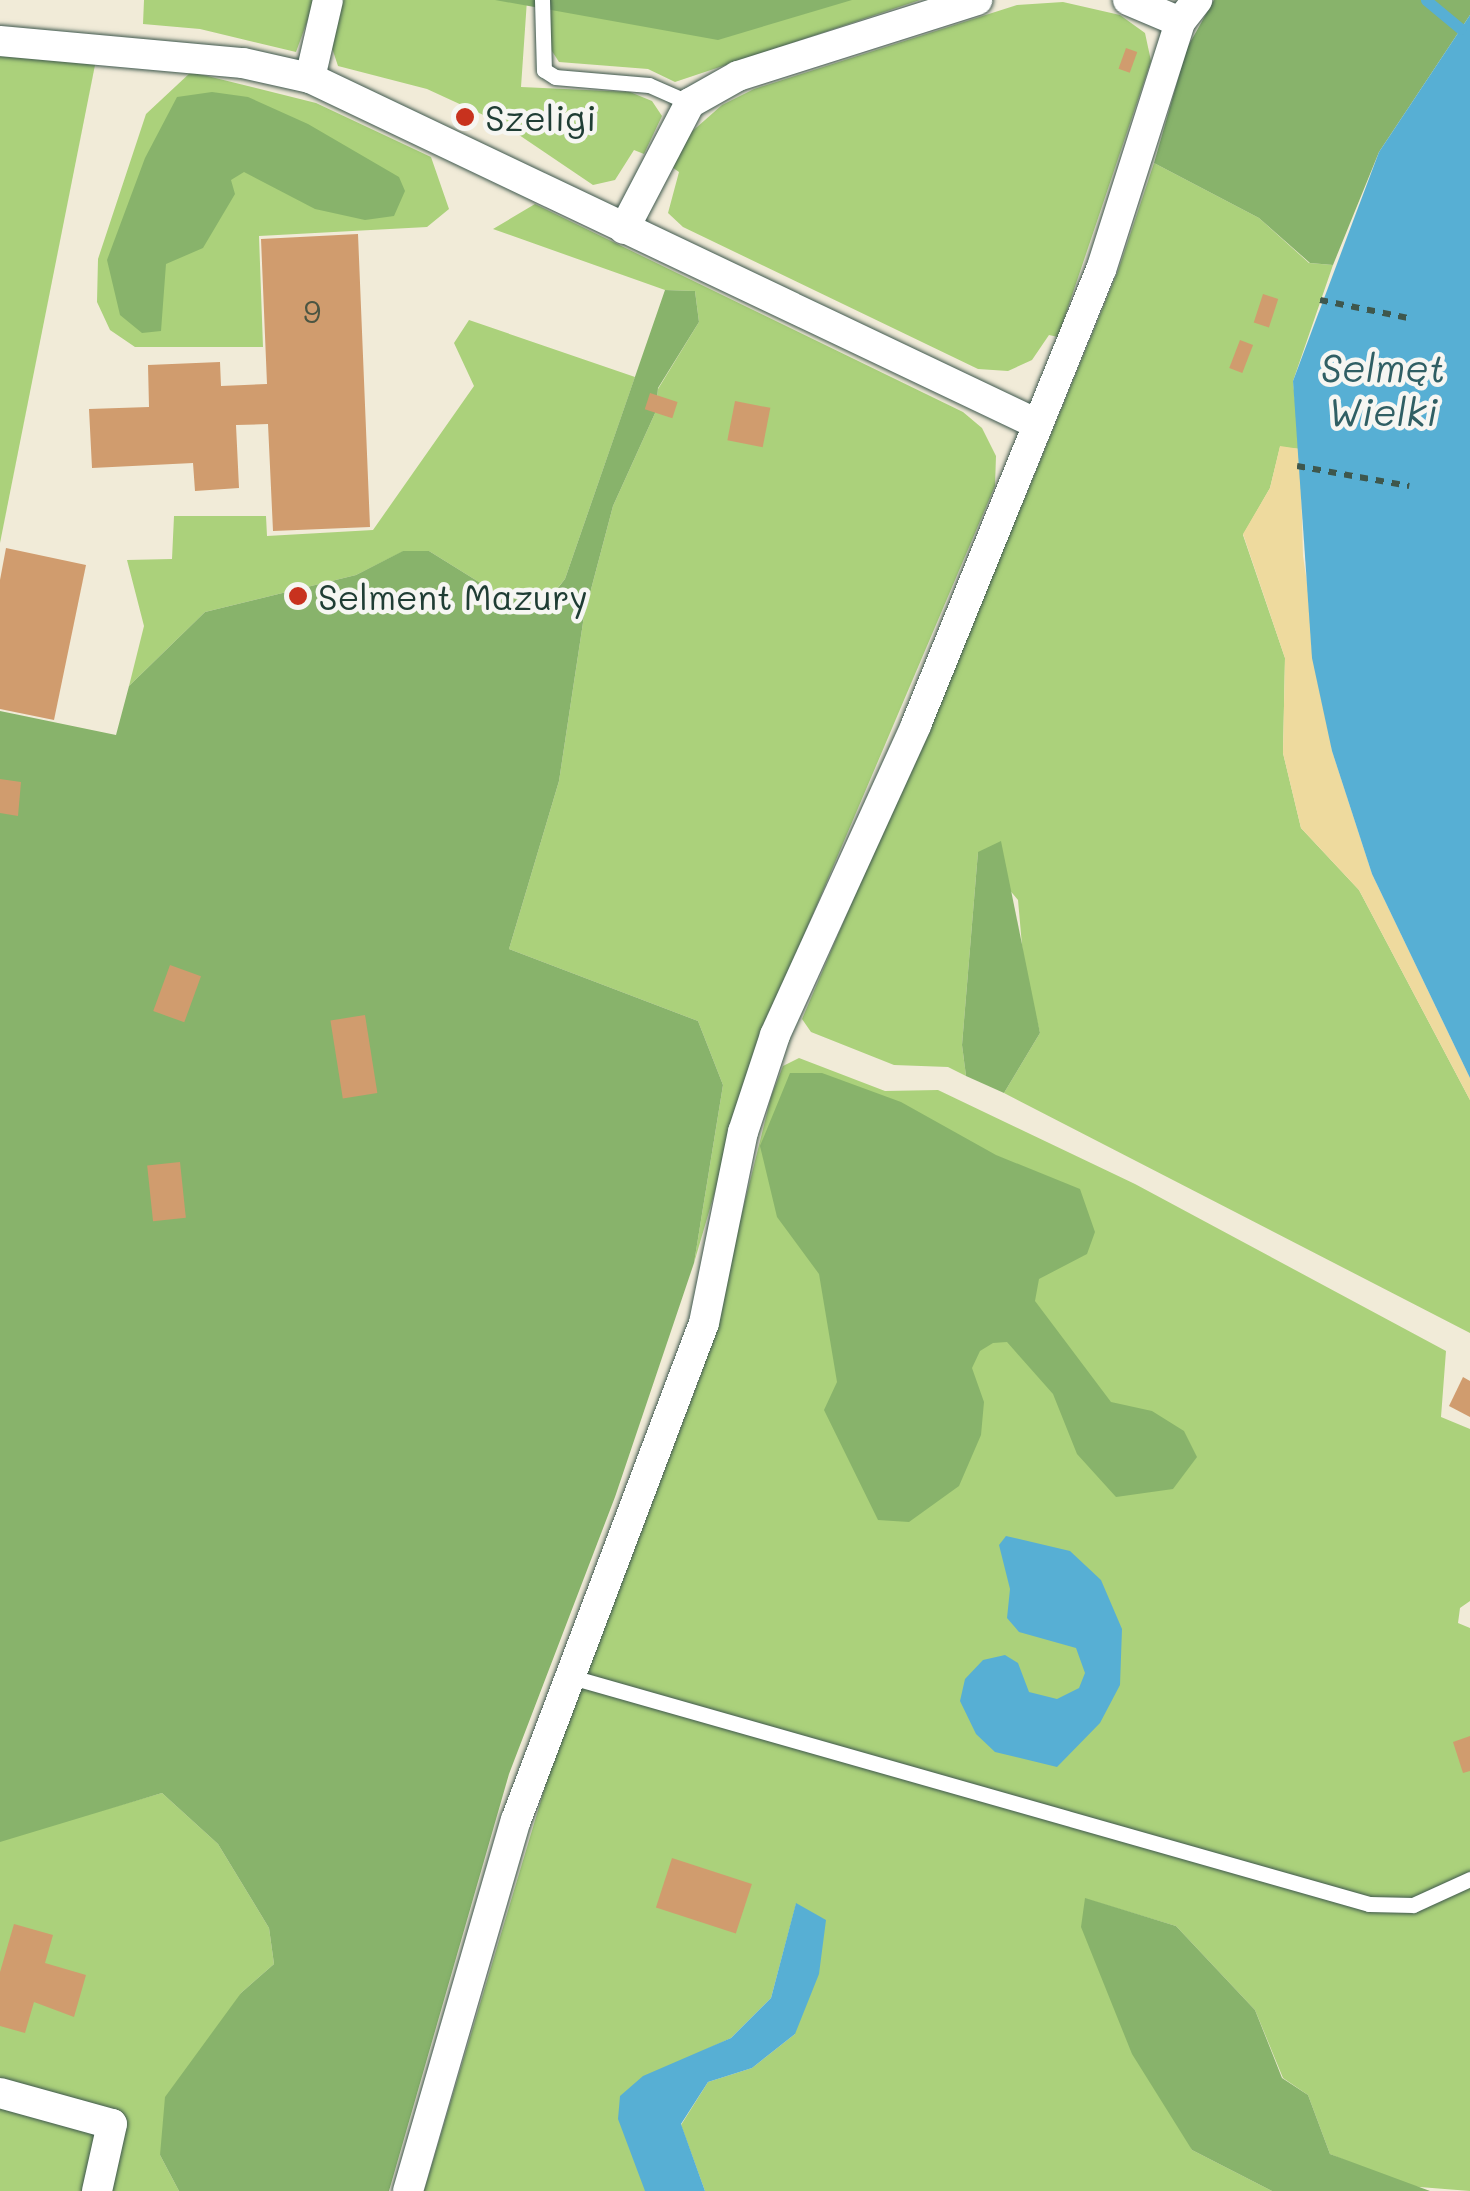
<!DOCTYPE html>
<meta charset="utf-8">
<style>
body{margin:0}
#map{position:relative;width:1470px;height:2191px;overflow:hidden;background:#f1ebd8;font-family:Mali,sans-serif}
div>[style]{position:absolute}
.green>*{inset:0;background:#abd17b}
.forest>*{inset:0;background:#88b36b}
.sand>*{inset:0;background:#eeda9e}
.water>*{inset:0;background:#57afd4}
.stream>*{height:11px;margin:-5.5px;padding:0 5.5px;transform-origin:5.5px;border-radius:5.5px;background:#57afd4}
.building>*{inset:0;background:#d09c6e;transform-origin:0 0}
.path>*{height:6px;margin-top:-3px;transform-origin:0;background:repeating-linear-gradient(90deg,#3e574d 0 8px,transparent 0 16px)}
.roads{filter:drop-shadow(0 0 2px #3e574d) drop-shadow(0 0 2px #3e574d)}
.lane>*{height:15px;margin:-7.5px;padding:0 7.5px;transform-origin:7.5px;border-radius:7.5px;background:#fff}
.street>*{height:30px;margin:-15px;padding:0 15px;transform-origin:15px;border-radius:15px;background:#fff}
.dots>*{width:28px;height:28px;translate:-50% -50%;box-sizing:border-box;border:5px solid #f6f6f2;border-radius:50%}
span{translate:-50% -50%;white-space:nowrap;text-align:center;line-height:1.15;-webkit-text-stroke:9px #f6f6f2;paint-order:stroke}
.number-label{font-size:30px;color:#4b5542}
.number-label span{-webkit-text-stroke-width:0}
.poi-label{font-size:35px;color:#1f3d34}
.left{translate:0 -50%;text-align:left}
.water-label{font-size:38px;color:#305f64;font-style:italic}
</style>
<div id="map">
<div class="green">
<i style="clip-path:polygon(144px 0,315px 0,296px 52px,200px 29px,143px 24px)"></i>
<i style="clip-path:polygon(341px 0,527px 0,521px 87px,630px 92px,652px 101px,662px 116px,644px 154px,634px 150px,615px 180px,593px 185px,503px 124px,427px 89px,338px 66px,332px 48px)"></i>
<i style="clip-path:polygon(551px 0,920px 0,675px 82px,648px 69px,559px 62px,548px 45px)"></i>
<i style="clip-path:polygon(1063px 2px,1120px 15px,1145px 33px,1151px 61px,1058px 337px,1049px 335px,1032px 360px,1008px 371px,978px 369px,683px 227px,668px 213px,679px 172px,669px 165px,688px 135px,722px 105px,754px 89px,1017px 5px)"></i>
<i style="clip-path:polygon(0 53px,96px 60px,0 543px)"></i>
<i style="clip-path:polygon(191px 72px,316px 103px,431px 157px,449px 209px,427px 227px,259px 236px,263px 347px,135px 347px,110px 330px,97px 302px,98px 259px,146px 114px)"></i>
<i style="clip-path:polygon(1154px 163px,1259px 218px,1309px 263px,1333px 265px,1293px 381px,1300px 449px,1280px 447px,1270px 488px,1243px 535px,1285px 658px,1283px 753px,1301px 828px,1359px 890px,1470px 1100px,1470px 1333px,1004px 1093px,1040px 1033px,1024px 968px,1018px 900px,978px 852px,962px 1045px,966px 1076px,948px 1067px,894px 1065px,811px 1032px,802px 1019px,1029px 488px,1118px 271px)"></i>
<i style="clip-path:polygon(535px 204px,963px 412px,982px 428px,996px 456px,995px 486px,759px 1041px,694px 1263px,723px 1085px,698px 1021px,509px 949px,559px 781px,584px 616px,613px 506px,656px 411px,658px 389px,699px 322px,695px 291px,665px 290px,493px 229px)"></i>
<i style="clip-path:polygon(469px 320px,635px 377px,565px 579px,541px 608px,495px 592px,429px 551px,404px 551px,356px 575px,205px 612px,129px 686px,144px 626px,127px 560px,172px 559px,174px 516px,266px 516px,267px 536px,373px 530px,474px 386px,454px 343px)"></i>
<i style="clip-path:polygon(799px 1058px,885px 1091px,938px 1090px,1135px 1184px,1446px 1351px,1441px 1417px,1470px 1429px,1470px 1601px,1460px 1608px,1458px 1623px,1470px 1628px,1470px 2191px,1407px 2186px,1330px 2154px,1308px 2095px,1283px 2078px,1255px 2010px,1176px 1926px,1086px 1899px,1192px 2150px,1272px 2191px,705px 2191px,681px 2125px,708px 2082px,752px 2068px,795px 2034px,796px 1904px,771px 1998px,731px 2038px,690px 2057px,645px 2191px,424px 2191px,548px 1777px,703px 1369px,771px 1097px,783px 1066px)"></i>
<i style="clip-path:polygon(162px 1793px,218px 1844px,269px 1928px,274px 1964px,241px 1993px,160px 2155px,179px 2191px,0 2191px,0 1840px)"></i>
</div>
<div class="forest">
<i style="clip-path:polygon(495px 0,852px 0,718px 40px)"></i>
<i style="clip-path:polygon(1214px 0,1470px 0,1470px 15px,1379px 152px,1333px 265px,1310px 263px,1259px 218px,1154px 163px,1187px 48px)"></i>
<i style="clip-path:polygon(212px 92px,248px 97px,308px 124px,399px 177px,405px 191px,394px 216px,365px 220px,315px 209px,244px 172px,231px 180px,235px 194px,203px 248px,166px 264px,161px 331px,142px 333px,120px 315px,107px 260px,145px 158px,177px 97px)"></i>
<i style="clip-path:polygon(665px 290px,695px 291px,699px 322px,658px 388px,656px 411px,613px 506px,584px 616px,559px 781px,509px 949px,698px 1021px,723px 1085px,694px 1263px,615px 1497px,509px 1774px,389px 2191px,179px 2191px,160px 2155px,165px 2097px,241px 1993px,274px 1964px,269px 1928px,218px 1844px,162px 1793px,0 1842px,0 711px,116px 735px,129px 686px,205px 612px,356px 575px,403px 551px,429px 551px,495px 592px,542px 608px,565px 579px)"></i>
<i style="clip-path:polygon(1001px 841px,1040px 1033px,1004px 1093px,966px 1076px,962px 1045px,978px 852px)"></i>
<i style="clip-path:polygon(790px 1073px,822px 1073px,901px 1102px,996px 1155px,1080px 1189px,1095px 1232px,1087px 1254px,1039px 1279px,1035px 1301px,1111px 1402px,1152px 1411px,1184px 1431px,1197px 1457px,1173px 1489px,1116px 1497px,1077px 1454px,1053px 1394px,1007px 1342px,993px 1343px,980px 1351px,972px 1368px,984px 1402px,981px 1435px,959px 1486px,909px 1522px,878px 1520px,824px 1410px,837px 1382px,819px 1274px,777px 1217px,760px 1146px)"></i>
<i style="clip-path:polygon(1085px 1898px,1176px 1926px,1255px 2010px,1282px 2078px,1308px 2095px,1330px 2154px,1430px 2191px,1272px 2191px,1192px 2150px,1132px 2054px,1081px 1927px)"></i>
</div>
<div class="sand">
<i style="clip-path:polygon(1280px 446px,1300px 449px,1303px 556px,1332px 751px,1372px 874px,1470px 1078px,1470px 1100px,1359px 890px,1301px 828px,1283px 753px,1285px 658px,1243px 534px,1270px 488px)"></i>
</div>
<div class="water">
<i style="clip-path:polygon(1470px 15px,1470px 1078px,1372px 874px,1332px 751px,1312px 658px,1293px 381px,1379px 152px)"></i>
<i style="clip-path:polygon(1006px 1536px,1070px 1551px,1101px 1580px,1122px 1629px,1120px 1685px,1100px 1723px,1057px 1767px,995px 1752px,976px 1734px,960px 1701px,965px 1679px,983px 1660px,1005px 1655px,1018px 1663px,1029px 1692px,1057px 1699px,1079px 1688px,1085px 1673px,1076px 1648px,1019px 1632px,1007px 1618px,1010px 1589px,999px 1545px)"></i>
<i style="clip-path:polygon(796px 1903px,826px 1920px,819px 1974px,795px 2034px,752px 2068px,708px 2082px,681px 2124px,705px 2191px,645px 2191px,618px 2119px,620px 2096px,643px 2076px,731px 2038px,771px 1998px)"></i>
</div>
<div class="stream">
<i style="left:1426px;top:0;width:45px;rotate:39.6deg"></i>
</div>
<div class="building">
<i style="left:1126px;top:48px;width:12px;height:22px;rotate:20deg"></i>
<i style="clip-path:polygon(358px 234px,370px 527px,273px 531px,268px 424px,236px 425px,239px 488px,195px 491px,193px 463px,92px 468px,89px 409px,149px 407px,148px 365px,220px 362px,221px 386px,267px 384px,261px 239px)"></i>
<i style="left:1263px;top:294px;width:16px;height:30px;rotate:18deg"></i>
<i style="left:1240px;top:340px;width:14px;height:30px;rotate:21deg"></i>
<i style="left:650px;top:393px;width:29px;height:17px;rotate:18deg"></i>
<i style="left:735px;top:401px;width:36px;height:40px;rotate:11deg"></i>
<i style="clip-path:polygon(6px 548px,86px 565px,54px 720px,0 709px,0 580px)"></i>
<i style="clip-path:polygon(0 779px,21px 782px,18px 816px,0 813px)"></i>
<i style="left:170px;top:965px;width:33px;height:49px;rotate:20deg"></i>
<i style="left:365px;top:1015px;width:79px;height:35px;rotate:81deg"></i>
<i style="left:180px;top:1162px;width:56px;height:33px;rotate:84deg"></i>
<i style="clip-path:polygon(1463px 1377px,1470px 1381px,1470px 1417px,1449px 1406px)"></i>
<i style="clip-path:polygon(1470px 1736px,1470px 1771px,1463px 1773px,1453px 1742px)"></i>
<i style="left:672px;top:1858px;width:84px;height:52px;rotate:18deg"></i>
<i style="clip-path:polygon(14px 1924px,53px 1935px,45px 1963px,86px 1975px,74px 2017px,34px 2002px,25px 2033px,0 2026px,0 1972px)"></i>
</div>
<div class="path">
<i style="left:1320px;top:300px;width:95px;rotate:11.5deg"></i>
<i style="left:1297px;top:466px;width:114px;rotate:10.1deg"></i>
</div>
<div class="roads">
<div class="lane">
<i style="left:542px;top:0;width:70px;rotate:88.4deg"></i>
<i style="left:544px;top:70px;width:13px;rotate:32deg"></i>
<i style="left:555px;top:77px;width:94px;rotate:4.9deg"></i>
<i style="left:649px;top:85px;width:45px;rotate:23.7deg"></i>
<i style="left:568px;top:1676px;width:833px;rotate:15.89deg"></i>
<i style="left:1369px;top:1904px;width:44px;rotate:1.3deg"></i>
<i style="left:1413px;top:1905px;width:63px;rotate:-24.5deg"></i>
</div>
<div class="street">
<i style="left:1128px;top:0;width:56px;rotate:22.9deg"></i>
<i style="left:0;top:41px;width:244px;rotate:5.2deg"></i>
<i style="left:243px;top:63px;width:69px;rotate:12.6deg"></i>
<i style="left:310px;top:78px;width:803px;rotate:25.45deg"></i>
<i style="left:310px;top:78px;width:80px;rotate:-77deg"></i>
<i style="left:624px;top:229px;width:142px;rotate:-62.4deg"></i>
<i style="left:690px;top:103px;width:55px;rotate:-29.4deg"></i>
<i style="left:738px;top:76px;width:251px;rotate:-17.6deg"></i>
<i style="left:0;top:2093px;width:116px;rotate:15.5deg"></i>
<i style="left:112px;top:2124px;width:69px;rotate:102.6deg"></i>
<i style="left:408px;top:2191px;width:386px;rotate:-73.8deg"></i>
<i style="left:516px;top:1820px;width:531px;rotate:-69.28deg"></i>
<i style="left:704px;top:1323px;width:195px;rotate:-78.5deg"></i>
<i style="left:743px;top:1132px;width:102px;rotate:-71.7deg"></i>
<i style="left:775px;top:1035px;width:341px;rotate:-65.5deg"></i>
<i style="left:916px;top:725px;width:491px;rotate:-67.9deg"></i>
<i style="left:1101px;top:270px;width:260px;rotate:-72.3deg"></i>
<i style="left:1180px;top:22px;width:28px;rotate:-52deg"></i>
</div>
</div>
<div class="dots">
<i style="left:465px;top:117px;background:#c8321e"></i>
<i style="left:298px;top:596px;background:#c8321e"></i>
</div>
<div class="number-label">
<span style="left:312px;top:311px">9</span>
</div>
<div class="poi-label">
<span class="left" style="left:485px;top:117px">Szeligi</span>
<span class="left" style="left:318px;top:596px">Selment Mazury</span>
</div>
<div class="water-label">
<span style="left:1383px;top:390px">Selmęt<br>Wielki</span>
</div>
</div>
